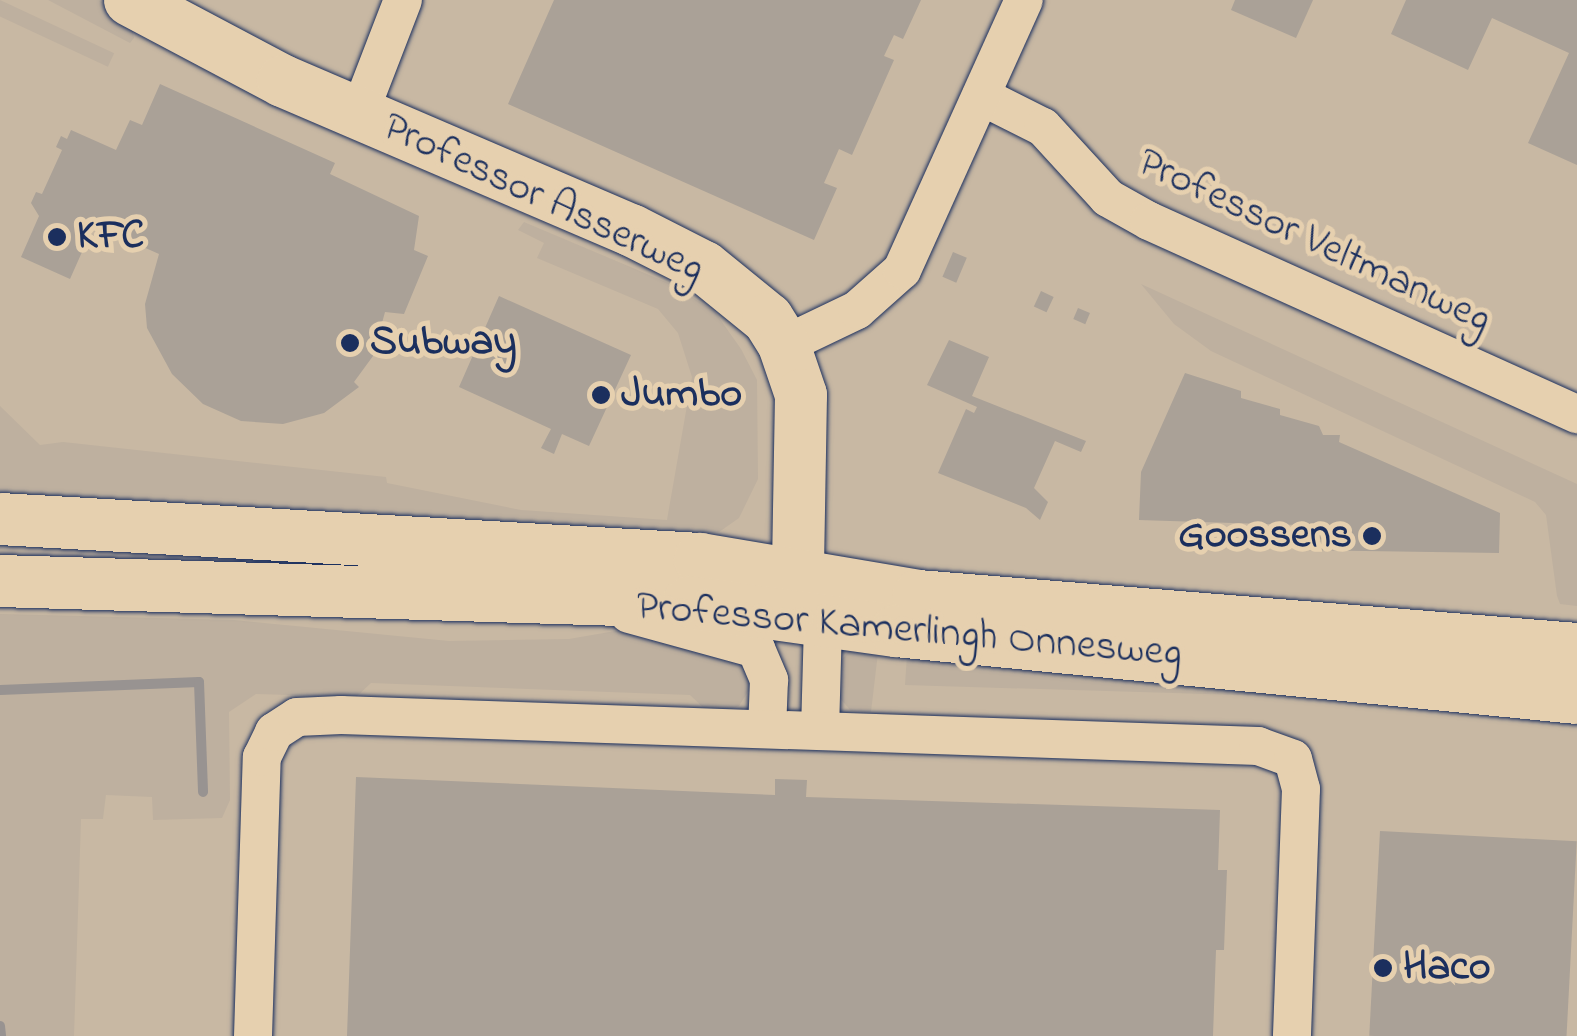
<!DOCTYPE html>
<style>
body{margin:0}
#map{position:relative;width:1577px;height:1036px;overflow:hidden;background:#dac6aa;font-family:"Indie Flower",sans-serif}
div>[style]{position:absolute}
.built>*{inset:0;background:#c8b8a3;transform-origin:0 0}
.green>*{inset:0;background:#beb09f;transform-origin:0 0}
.stream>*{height:10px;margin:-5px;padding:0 5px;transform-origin:5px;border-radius:5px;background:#989391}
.building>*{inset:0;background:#aaa197;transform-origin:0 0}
.roads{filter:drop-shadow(0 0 2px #1b2f5e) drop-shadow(0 0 2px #1b2f5e)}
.street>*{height:38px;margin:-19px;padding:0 19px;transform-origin:19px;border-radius:19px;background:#e6d0af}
.secondary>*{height:52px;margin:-26px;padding:0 26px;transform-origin:26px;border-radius:26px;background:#e6d0af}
.dots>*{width:28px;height:28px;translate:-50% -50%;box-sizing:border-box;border:5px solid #e6d0af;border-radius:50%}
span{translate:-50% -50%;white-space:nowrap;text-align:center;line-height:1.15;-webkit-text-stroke:10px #e6d0af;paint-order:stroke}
.street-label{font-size:42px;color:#1b2f5e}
.poi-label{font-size:42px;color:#1b2f5e;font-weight:700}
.left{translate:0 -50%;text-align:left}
.right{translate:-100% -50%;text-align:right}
</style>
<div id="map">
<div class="built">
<i style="left:0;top:0;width:1577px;height:1036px"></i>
</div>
<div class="green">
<i style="left:0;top:0;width:126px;height:15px;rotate:25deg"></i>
<i style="clip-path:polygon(48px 0,99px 0,132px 25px,134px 38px,130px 43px)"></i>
<i style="clip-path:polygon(524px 222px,673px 285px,715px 312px,741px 349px,757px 380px,758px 479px,739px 518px,719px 532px,691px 537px,0 499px,0 406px,40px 445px,63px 442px,386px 477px,387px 483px,521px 510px,667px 520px,692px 377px,678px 333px,658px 309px,537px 258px,544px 243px,518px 230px)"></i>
<i style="clip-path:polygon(1141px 284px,1577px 484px,1577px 606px,1560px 604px,1557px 596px,1546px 515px,1535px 502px,1211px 351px,1174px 324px)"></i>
<i style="clip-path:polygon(0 537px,618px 571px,0 562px)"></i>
<i style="clip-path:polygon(0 614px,234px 620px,449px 641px,569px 639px,621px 630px,732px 649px,749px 674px,749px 690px,739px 706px,723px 712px,706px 710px,690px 695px,371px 683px,356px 697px,256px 694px,229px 712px,230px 800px,222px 818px,153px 820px,152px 797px,106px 795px,103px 819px,81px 819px,74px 1036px,0 1036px)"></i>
<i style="clip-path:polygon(908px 639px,1302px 677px,1301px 697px,905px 685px)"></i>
<i style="clip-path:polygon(879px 644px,871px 712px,851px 711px,838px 696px,837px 666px,849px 651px)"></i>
</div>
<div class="stream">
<i style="left:0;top:690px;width:199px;rotate:-2.3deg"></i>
<i style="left:199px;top:682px;width:110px;rotate:87.9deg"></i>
<i style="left:0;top:1026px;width:10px;rotate:84deg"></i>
</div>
<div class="building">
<i style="clip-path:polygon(554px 0,921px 0,903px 39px,894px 35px,884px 56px,894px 60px,852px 155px,839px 149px,824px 183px,837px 188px,814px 240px,508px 104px)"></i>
<i style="clip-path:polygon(1235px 0,1313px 0,1296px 38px,1231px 10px)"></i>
<i style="clip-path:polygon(1406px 0,1577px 0,1577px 165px,1528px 143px,1569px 53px,1492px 18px,1468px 70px,1391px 34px)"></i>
<i style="clip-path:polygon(160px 84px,335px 163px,330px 174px,419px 216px,414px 250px,428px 256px,404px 314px,385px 312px,373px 356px,354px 382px,359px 387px,324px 413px,283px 424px,241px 421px,203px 404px,172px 374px,147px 328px,145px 304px,159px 254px,94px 225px,70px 279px,21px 257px,39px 216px,31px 203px,36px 192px,42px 194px,62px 150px,56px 147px,61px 136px,67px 139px,71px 130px,116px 150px,130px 120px,142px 125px)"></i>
<i style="left:953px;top:252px;width:15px;height:27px;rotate:23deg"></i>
<i style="left:1041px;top:291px;width:14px;height:17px;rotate:25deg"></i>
<i style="clip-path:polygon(499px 296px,631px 355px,589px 446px,562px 434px,554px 454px,541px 448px,551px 429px,459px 387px)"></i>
<i style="left:1078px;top:308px;width:13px;height:12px;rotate:23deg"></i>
<i style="clip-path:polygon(949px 340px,989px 357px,972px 396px,1086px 441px,1081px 452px,1055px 441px,1034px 488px,1048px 502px,1040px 520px,1026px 508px,938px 473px,966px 409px,974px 413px,977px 407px,927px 385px)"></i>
<i style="clip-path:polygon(1185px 373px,1241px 391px,1241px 398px,1280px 409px,1280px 415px,1319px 426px,1323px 435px,1340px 435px,1339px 442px,1500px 513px,1499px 553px,1298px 550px,1298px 525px,1139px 520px,1141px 472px)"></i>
<i style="clip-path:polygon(356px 777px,775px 795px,775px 779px,807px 780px,806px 797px,1220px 810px,1218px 870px,1227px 870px,1224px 950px,1216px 950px,1213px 1036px,347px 1036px)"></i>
<i style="left:1380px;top:831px;width:197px;height:205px;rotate:3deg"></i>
</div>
<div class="roads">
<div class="street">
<i style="left:981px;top:96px;width:69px;rotate:26.6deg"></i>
<i style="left:1043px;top:127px;width:96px;rotate:47.5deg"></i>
<i style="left:1108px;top:198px;width:47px;rotate:29.3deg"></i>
<i style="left:1149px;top:221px;width:470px;rotate:24.3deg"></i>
<i style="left:359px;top:114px;width:122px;rotate:-68.9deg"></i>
<i style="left:784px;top:345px;width:81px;rotate:-25.6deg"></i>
<i style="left:857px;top:310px;width:60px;rotate:-41.6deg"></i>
<i style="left:902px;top:270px;width:296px;rotate:-65.7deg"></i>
<i style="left:629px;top:614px;width:132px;rotate:15.4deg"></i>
<i style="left:756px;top:649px;width:34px;rotate:67deg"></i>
<i style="left:769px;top:680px;width:49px;rotate:92.3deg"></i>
<i style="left:820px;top:731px;width:109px;rotate:-88.4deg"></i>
<i style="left:253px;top:1036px;width:279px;rotate:-88.2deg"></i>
<i style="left:262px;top:757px;width:28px;rotate:-64deg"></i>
<i style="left:274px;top:732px;width:27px;rotate:-33deg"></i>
<i style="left:297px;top:717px;width:44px;rotate:-2.6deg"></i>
<i style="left:341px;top:715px;width:918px;rotate:1.94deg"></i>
<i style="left:1258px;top:746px;width:37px;rotate:20deg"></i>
<i style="left:1293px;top:759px;width:31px;rotate:75deg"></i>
<i style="left:1301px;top:789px;width:247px;rotate:92.1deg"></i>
</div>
<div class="secondary">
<i style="left:130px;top:0;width:173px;rotate:27.9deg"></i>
<i style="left:283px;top:81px;width:379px;rotate:23.2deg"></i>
<i style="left:631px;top:230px;width:82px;rotate:26.9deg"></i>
<i style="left:704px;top:267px;width:82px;rotate:39.1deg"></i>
<i style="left:768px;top:319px;width:31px;rotate:58deg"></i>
<i style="left:784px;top:345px;width:53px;rotate:71.2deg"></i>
<i style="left:801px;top:395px;width:180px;rotate:91deg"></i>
<i style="left:798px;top:575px;width:32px;rotate:62deg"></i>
<i style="left:0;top:519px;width:701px;rotate:3.27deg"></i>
<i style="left:700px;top:559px;width:221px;rotate:9.6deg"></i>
<i style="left:918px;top:596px;width:661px;rotate:4.6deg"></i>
<i style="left:0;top:581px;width:689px;rotate:1.75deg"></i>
<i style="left:689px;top:602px;width:209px;rotate:8deg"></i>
<i style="left:896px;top:631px;width:684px;rotate:5.62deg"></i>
</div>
</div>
<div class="dots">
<i style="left:57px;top:237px;background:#1b2f5e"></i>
<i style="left:350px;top:343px;background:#1b2f5e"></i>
<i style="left:601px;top:395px;background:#1b2f5e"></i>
<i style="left:1372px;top:536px;background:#1b2f5e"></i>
<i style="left:1383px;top:968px;background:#1b2f5e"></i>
</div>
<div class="street-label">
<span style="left:543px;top:199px;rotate:25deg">Professor Asserweg</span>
<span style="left:1314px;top:242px;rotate:25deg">Professor Veltmanweg</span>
<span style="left:909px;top:631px;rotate:5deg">Professor Kamerlingh Onnesweg</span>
</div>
<div class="poi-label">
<span class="left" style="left:77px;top:237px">KFC</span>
<span class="left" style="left:370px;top:343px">Subway</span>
<span class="left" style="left:621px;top:395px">Jumbo</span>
<span class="right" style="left:1352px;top:536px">Goossens</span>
<span class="left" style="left:1403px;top:968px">Haco</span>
</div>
</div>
